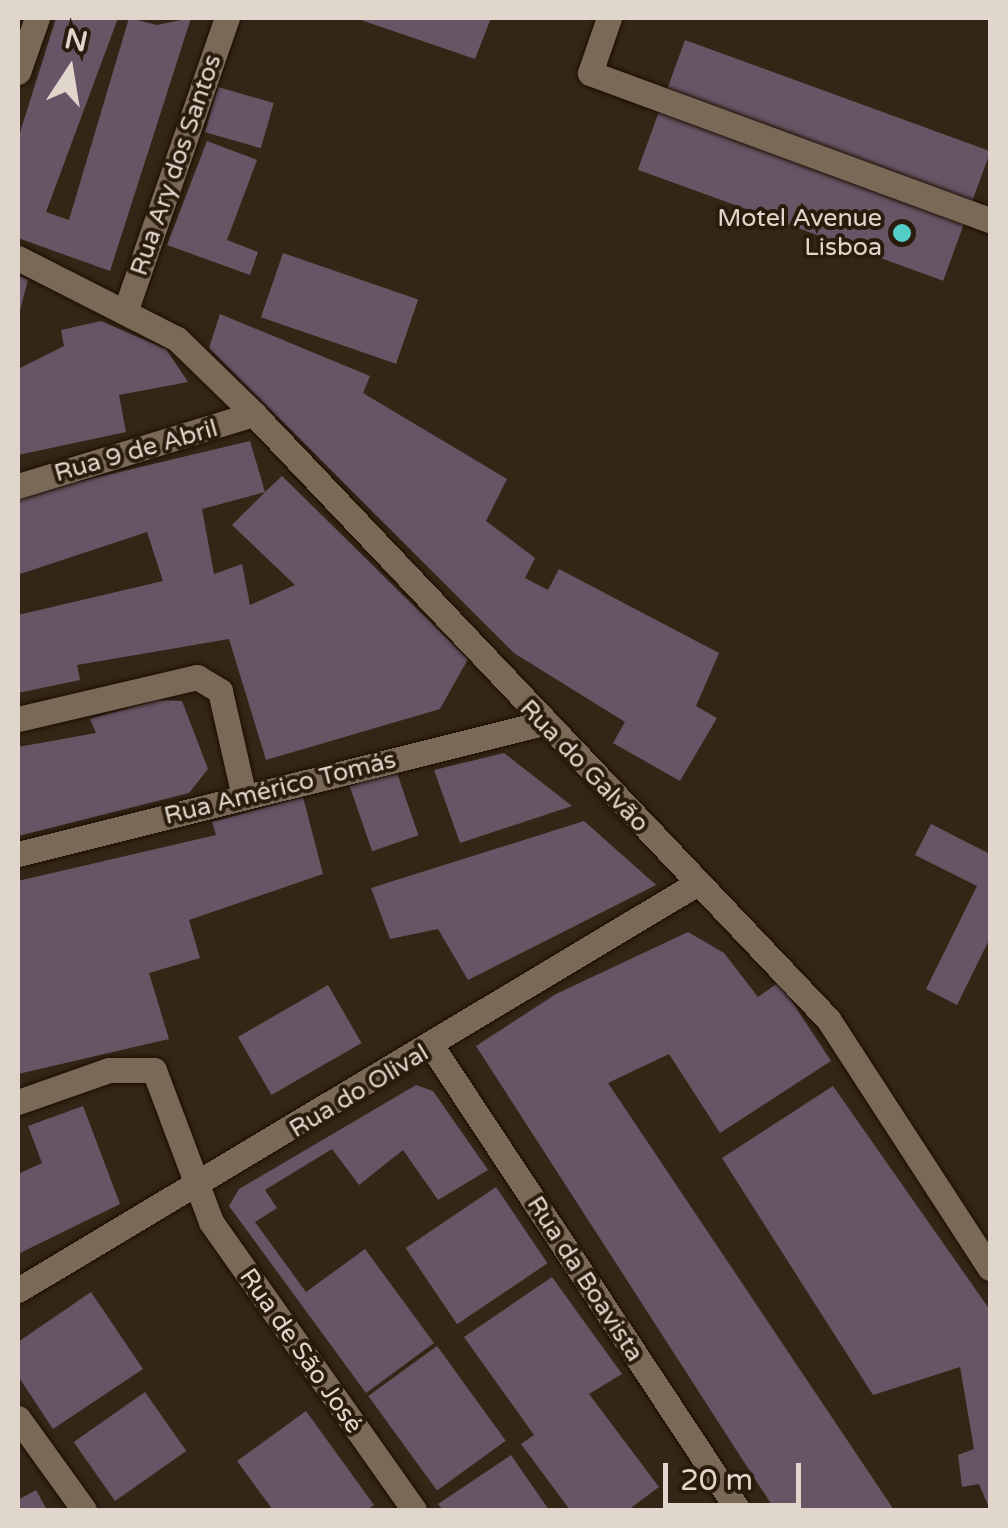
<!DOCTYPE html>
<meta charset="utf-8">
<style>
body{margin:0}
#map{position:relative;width:1008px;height:1528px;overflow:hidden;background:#342616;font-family:"Varela Round",sans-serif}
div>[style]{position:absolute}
.building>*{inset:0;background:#675565;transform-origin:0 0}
.roads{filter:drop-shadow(0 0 2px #1b0e02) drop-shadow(0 0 2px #1b0e02)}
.lane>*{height:25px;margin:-12.5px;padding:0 12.5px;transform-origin:12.5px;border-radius:12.5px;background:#7a6957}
.street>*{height:25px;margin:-12.5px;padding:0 12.5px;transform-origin:12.5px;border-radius:12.5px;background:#7a6957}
.dots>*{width:28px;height:28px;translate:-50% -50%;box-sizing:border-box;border:5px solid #2a1c0c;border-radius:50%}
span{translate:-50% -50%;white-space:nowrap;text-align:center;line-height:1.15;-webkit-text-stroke:8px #2a1c0c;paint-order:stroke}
.street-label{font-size:25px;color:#e0d6cc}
.poi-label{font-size:25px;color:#e0d6cc}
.right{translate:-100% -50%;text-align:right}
.frame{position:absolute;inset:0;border:20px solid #e0d6cc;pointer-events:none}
.north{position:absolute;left:20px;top:20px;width:100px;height:100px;-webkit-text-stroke:8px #2a1c0c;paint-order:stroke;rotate:12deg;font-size:28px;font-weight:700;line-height:40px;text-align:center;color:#e0d6cc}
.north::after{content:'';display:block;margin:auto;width:35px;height:45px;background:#e0d6cc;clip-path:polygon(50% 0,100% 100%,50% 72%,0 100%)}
.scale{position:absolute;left:663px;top:1463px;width:138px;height:45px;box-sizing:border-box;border:5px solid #e0d6cc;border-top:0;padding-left:12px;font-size:30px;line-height:35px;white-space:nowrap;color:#e0d6cc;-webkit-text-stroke:8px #2a1c0c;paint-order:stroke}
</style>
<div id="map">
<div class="building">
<i style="clip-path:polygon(56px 18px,118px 18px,46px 212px,69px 220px,129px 18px,157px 25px,191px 18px,110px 271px,18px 238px,18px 139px)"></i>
<i style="clip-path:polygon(355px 18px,491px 18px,475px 59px)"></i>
<i style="left:685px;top:40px;width:325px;height:138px;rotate:20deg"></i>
<i style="left:218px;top:87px;width:58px;height:47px;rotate:16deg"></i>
<i style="clip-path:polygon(207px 141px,257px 160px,227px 240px,258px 252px,250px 275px,167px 245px)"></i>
<i style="left:283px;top:253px;width:143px;height:68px;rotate:19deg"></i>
<i style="clip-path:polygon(18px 275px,28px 280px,19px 314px,18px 314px)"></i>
<i style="clip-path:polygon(220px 314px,370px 376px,363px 393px,507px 479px,486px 521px,535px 558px,525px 578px,548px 590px,559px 569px,719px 653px,696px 706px,717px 718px,680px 781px,613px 743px,625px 722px,514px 653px,209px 348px)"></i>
<i style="clip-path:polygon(101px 321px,166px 349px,188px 382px,119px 395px,126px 432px,18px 455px,18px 369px,64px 346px,61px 330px)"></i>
<i style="clip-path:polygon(250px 441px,265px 492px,202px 509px,214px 574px,242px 564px,250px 605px,295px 585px,232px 525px,265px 492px,282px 476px,468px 659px,440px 709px,266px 760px,229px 639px,77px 665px,80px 680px,18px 693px,18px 615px,163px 581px,147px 532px,20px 574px,18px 496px)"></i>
<i style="clip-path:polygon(158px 700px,182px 701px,208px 769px,189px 793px,18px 836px,18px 747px,96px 733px,90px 719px)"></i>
<i style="clip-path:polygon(504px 753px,572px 806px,460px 843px,434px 770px)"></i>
<i style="left:396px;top:770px;width:69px;height:49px;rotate:71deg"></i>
<i style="clip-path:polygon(303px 797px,323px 874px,189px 920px,200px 958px,149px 973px,169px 1039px,18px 1074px,18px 881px,216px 835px,212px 822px)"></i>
<i style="clip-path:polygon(584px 821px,656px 885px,468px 980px,438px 929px,390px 939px,371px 888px)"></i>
<i style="clip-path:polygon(931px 824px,990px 854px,990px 938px,957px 1005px,926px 989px,977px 886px,915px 855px)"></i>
<i style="clip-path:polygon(688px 932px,724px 953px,758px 997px,779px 982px,831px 1061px,720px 1133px,669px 1054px,608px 1083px,894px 1510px,775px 1510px,476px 1046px,556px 994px)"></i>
<i style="left:328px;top:985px;width:67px;height:104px;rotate:60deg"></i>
<i style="clip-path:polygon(416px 1085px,433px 1091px,488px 1170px,438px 1200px,403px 1150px,359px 1185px,332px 1149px,265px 1190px,277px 1208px,255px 1222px,306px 1292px,365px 1249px,434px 1343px,366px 1393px,229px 1206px,239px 1189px)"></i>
<i style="clip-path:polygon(833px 1086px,990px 1310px,990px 1510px,979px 1484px,962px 1487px,958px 1455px,974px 1449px,960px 1367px,873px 1395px,722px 1158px)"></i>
<i style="clip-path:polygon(83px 1106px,120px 1204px,18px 1254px,18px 1174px,42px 1163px,28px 1126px)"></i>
<i style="left:496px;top:1187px;width:92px;height:109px;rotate:56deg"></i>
<i style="clip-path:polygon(552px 1277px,622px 1374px,589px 1394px,659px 1487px,628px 1510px,570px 1510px,521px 1444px,534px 1435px,464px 1337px)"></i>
<i style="clip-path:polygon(91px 1292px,143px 1369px,53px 1429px,18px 1376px,18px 1342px)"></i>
<i style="left:437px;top:1346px;width:117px;height:85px;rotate:54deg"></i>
<i style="left:145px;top:1392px;width:72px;height:87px;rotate:55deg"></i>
<i style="clip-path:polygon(306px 1411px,374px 1505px,367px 1510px,273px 1510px,237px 1461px)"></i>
<i style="clip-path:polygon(511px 1455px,549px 1510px,443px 1510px,438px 1504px)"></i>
<i style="clip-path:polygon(36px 1490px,47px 1510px,18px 1510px,18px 1500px)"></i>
</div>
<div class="roads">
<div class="lane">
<i style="left:609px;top:18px;width:58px;rotate:109.1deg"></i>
<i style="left:590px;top:73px;width:426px;rotate:20.2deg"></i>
</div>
<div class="street">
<i style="left:18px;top:72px;width:57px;rotate:-70.6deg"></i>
<i style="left:18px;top:258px;width:178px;rotate:27deg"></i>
<i style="left:177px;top:339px;width:107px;rotate:44.2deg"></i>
<i style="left:254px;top:414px;width:834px;rotate:46.51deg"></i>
<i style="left:828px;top:1019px;width:297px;rotate:57deg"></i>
<i style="left:125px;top:312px;width:311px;rotate:-70.9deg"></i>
<i style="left:18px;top:486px;width:247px;rotate:-17deg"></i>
<i style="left:18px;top:719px;width:184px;rotate:-13.2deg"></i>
<i style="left:197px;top:677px;width:27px;rotate:31deg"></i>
<i style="left:220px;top:691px;width:109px;rotate:77.2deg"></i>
<i style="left:18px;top:854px;width:541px;rotate:-14.01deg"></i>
<i style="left:433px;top:1048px;width:554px;rotate:56.57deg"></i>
<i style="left:18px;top:1102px;width:96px;rotate:-19.4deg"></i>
<i style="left:109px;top:1070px;width:45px"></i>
<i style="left:154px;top:1070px;width:162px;rotate:69.4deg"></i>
<i style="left:211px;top:1222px;width:352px;rotate:54.8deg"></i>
<i style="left:18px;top:1290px;width:790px;rotate:-30.91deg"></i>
<i style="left:18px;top:1418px;width:113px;rotate:54.3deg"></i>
</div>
</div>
<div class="dots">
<i style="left:902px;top:233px;background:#54cdc6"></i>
</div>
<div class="street-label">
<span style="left:176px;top:165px;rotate:-71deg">Rua Ary dos Santos</span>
<span style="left:136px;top:451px;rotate:-16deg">Rua 9 de Abril</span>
<span style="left:584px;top:766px;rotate:46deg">Rua do Galvão</span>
<span style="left:280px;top:788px;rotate:-14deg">Rua Américo Tomás</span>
<span style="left:359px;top:1091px;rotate:-31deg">Rua do Olival</span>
<span style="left:585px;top:1279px;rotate:57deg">Rua da Boavista</span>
<span style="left:301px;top:1351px;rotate:55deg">Rua de São José</span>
</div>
<div class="poi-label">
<span class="right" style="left:882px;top:233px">Motel Avenue<br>Lisboa</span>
</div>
<div class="frame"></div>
<div class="north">N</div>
<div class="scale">20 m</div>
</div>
